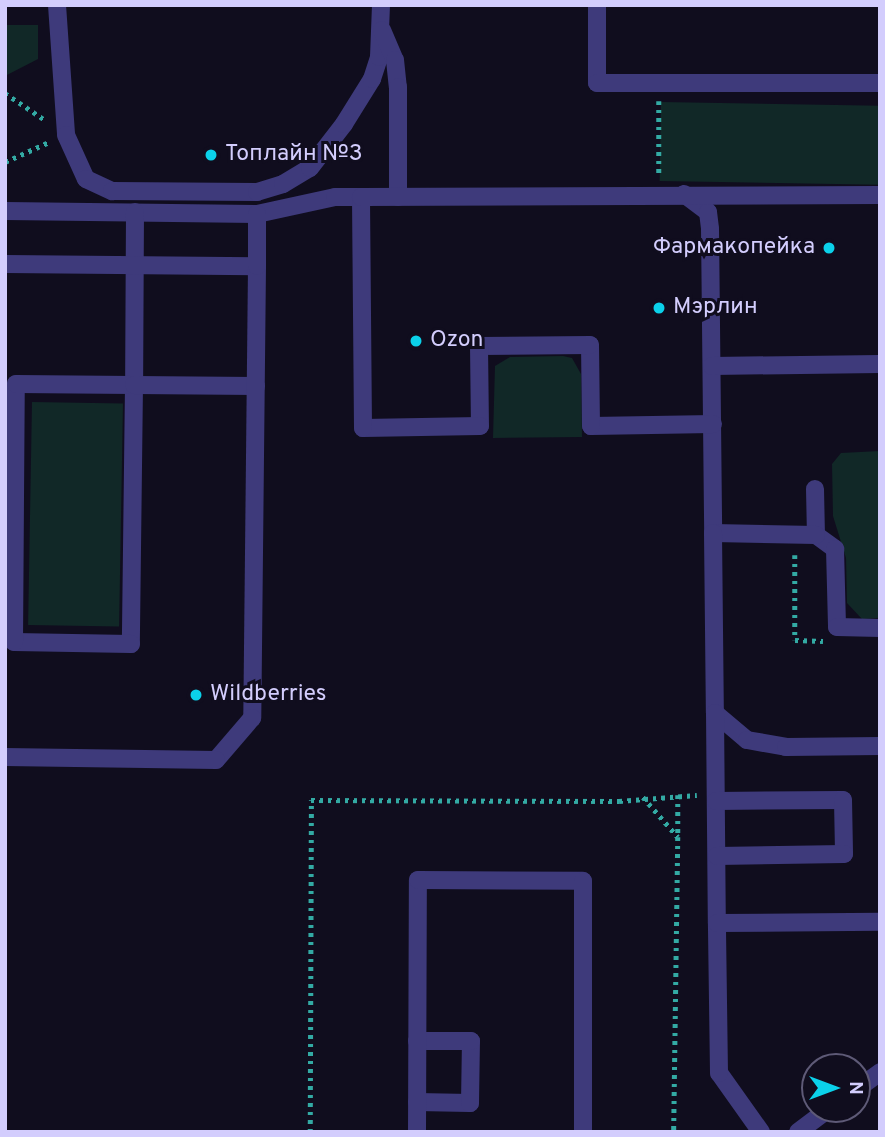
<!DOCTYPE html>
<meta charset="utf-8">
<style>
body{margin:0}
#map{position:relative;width:885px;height:1137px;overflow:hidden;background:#100d1e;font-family:Overpass,sans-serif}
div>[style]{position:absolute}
.green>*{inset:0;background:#112827;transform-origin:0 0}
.path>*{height:4.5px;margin-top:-2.25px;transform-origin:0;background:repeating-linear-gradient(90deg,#33aaa4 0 3.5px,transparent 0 8.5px)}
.minor>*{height:18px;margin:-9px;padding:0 9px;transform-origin:9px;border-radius:9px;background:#3e3a7b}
.dots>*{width:19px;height:19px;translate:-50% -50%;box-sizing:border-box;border:4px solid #100d1e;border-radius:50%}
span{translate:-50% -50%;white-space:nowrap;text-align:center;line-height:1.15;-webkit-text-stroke:6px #100d1e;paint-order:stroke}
.poi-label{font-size:23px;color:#d3cdfd}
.left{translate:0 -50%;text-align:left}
.right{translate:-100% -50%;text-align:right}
.frame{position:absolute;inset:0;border:7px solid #d3cdfd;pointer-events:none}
.north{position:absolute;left:801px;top:1053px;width:70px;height:70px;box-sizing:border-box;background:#100d1e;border:2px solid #5e5a77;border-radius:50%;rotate:90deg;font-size:19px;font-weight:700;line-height:28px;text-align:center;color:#d3cdfd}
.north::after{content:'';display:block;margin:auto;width:24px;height:32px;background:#0bd1ea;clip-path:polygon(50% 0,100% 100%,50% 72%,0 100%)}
</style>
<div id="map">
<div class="green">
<i style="clip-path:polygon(5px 25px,38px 25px,38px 59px,5px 76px)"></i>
<i style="left:661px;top:102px;width:219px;height:79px;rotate:1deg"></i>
<i style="clip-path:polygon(563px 356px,572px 358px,581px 374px,582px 437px,493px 438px,495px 366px,510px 357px)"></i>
<i style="left:32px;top:402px;width:91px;height:223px;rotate:1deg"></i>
<i style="clip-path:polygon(880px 451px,880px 618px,862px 619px,847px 603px,846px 558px,833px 516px,832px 464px,841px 453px)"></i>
</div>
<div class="path">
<i style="left:5px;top:93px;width:48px;rotate:34deg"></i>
<i style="left:659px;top:101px;width:76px;rotate:90deg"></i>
<i style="left:5px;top:162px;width:48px;rotate:-24.4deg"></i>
<i style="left:795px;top:555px;width:85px;rotate:90deg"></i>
<i style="left:795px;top:640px;width:28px;rotate:2deg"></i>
<i style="left:678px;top:795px;width:41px;rotate:90deg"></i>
<i style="left:643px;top:797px;width:53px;rotate:48.8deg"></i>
<i style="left:678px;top:837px;width:295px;rotate:90.8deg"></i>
<i style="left:310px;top:1132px;width:332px;rotate:-89.8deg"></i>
<i style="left:311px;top:800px;width:308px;rotate:0.2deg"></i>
<i style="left:619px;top:801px;width:78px;rotate:-4.4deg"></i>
</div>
<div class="minor">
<i style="left:57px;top:5px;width:130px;rotate:86deg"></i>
<i style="left:66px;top:135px;width:48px;rotate:65.6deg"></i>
<i style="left:86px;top:179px;width:29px;rotate:25deg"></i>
<i style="left:112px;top:191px;width:145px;rotate:0.4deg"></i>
<i style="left:257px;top:192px;width:27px;rotate:-17deg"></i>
<i style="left:283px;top:184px;width:31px;rotate:-31deg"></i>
<i style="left:310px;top:168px;width:56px;rotate:-52.3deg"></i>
<i style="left:344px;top:124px;width:53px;rotate:-58.1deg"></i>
<i style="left:372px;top:79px;width:23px;rotate:-72deg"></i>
<i style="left:379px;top:57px;width:52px;rotate:-87.8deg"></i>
<i style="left:597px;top:5px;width:78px;rotate:90deg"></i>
<i style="left:597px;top:83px;width:283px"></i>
<i style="left:382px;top:30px;width:33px;rotate:67deg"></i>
<i style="left:395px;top:60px;width:27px;rotate:84deg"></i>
<i style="left:398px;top:87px;width:110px;rotate:90deg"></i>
<i style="left:684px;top:194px;width:30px;rotate:37deg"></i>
<i style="left:708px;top:212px;width:17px;rotate:83deg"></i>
<i style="left:710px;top:229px;width:304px;rotate:89.4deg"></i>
<i style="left:5px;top:211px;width:252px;rotate:0.7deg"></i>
<i style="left:257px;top:214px;width:80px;rotate:-12.3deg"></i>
<i style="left:335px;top:197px;width:26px"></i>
<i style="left:135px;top:212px;width:173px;rotate:90.3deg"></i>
<i style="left:134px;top:385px;width:259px;rotate:90.7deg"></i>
<i style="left:131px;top:644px;width:117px;rotate:-179deg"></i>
<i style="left:14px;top:642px;width:258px;rotate:-89.6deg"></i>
<i style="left:16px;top:384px;width:118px;rotate:0.5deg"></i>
<i style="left:134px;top:385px;width:122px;rotate:0.5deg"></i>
<i style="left:5px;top:264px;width:252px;rotate:0.5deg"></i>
<i style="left:257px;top:266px;width:452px;rotate:90.6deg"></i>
<i style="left:252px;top:718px;width:55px;rotate:130.6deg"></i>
<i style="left:216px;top:760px;width:211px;rotate:-179.2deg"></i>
<i style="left:257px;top:266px;width:52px;rotate:-90deg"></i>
<i style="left:712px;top:366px;width:168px;rotate:-0.7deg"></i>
<i style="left:713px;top:424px;width:122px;rotate:179.1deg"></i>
<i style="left:591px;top:426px;width:81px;rotate:-90.7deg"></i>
<i style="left:590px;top:345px;width:111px;rotate:179.5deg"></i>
<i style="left:479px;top:346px;width:80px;rotate:89.3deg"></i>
<i style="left:480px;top:426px;width:117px;rotate:179deg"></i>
<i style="left:363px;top:428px;width:231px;rotate:-90.5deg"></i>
<i style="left:361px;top:197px;width:519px;rotate:-0.22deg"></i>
<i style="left:815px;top:489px;width:46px;rotate:88.8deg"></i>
<i style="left:816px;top:535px;width:24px;rotate:36deg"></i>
<i style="left:835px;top:549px;width:78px;rotate:88.5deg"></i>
<i style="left:837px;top:627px;width:43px;rotate:1.3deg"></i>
<i style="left:816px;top:535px;width:103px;rotate:-178.9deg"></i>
<i style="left:713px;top:533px;width:180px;rotate:89.4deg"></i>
<i style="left:715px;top:713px;width:42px;rotate:40.2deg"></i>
<i style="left:747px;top:740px;width:40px;rotate:10deg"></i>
<i style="left:786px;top:747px;width:94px;rotate:-0.6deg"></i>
<i style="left:715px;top:713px;width:210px;rotate:89.5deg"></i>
<i style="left:716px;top:801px;width:127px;rotate:-0.5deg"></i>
<i style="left:843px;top:800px;width:54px;rotate:88.9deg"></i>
<i style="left:844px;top:854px;width:127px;rotate:179.1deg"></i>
<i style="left:857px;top:1089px;width:29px;rotate:-36deg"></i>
<i style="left:417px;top:1102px;width:53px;rotate:1.1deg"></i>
<i style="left:470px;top:1103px;width:62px;rotate:-89.1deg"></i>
<i style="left:471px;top:1041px;width:54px;rotate:180deg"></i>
<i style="left:417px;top:1132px;width:252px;rotate:-89.8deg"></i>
<i style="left:418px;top:880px;width:165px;rotate:0.3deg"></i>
<i style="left:583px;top:881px;width:251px;rotate:90deg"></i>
<i style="left:761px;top:1132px;width:72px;rotate:-125.4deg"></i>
<i style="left:719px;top:1073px;width:150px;rotate:-90.8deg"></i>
<i style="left:717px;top:923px;width:163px;rotate:-0.4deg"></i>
<i style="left:798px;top:1132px;width:39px;rotate:-37deg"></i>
</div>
<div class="dots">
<i style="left:211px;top:155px;background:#0bd1ea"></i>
<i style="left:829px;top:248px;background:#0bd1ea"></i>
<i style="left:659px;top:308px;background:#0bd1ea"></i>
<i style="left:416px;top:341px;background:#0bd1ea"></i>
<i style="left:196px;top:695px;background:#0bd1ea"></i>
</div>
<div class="poi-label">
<span class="left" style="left:225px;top:155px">Топлайн №3</span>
<span class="right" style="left:815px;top:248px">Фармакопейка</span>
<span class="left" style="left:673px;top:308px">Мэрлин</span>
<span class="left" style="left:430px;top:341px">Ozon</span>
<span class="left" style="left:210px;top:695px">Wildberries</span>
</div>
<div class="frame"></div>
<div class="north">N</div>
</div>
